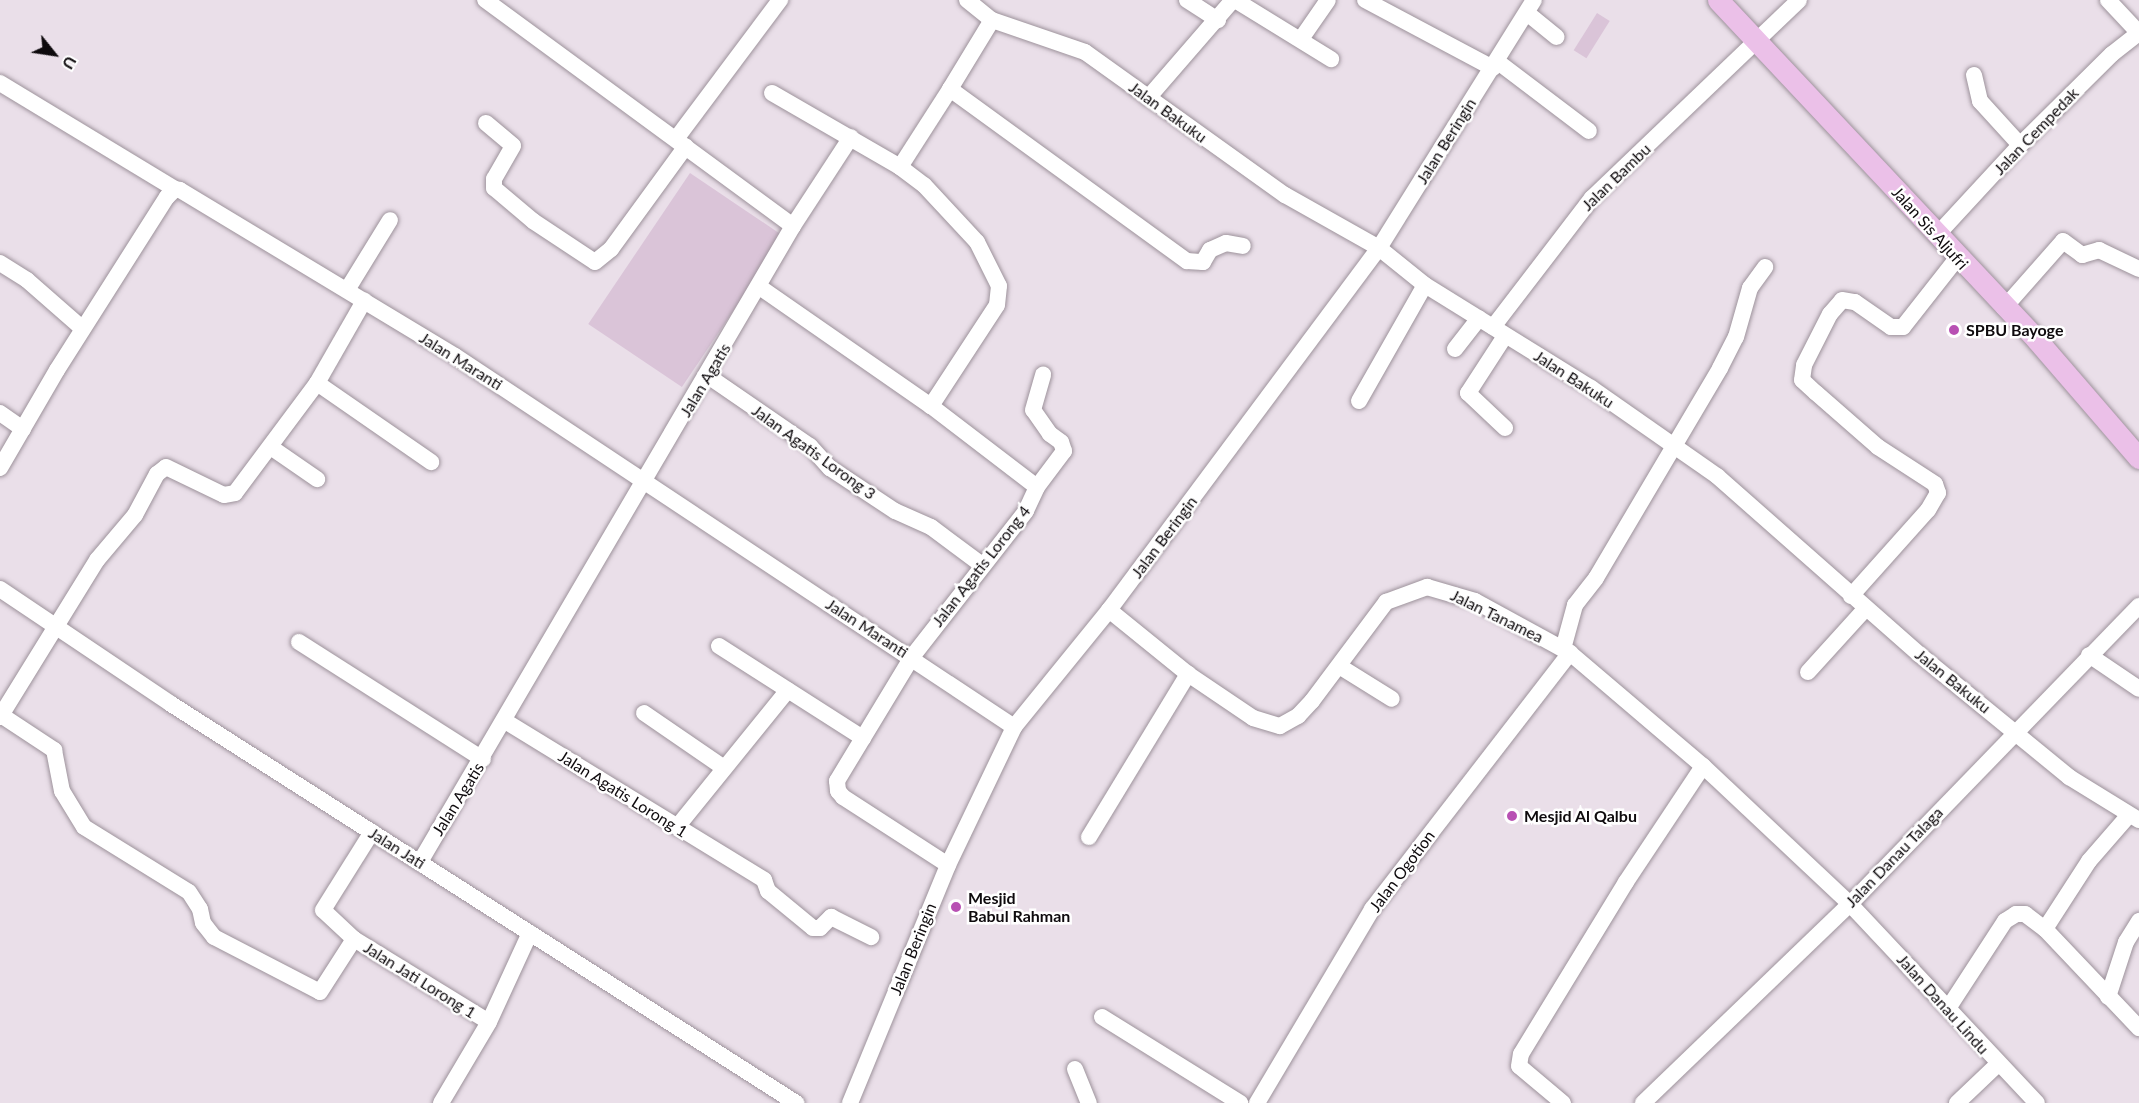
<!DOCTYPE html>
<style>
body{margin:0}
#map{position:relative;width:2139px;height:1103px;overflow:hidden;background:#eadfe9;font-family:Lato,sans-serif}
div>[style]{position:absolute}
.green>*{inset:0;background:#dac4d8;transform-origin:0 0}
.roads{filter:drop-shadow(0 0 2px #9d929b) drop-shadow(0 0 2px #9d929b)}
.minor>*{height:16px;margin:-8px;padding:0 8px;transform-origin:8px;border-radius:8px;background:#fff}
.major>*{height:21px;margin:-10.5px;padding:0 10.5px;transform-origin:10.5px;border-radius:10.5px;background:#ebc0e8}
.dots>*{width:16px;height:16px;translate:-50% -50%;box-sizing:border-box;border:3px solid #fff;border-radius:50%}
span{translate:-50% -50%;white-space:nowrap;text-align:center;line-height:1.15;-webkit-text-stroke:5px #fff;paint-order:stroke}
.street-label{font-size:16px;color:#0e0a0d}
.poi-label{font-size:16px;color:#0e0a0d;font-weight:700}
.left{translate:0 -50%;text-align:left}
.north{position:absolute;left:24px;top:24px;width:60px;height:60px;-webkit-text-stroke:4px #fff;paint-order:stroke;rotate:120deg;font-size:16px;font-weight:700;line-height:24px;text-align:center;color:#0e0a0d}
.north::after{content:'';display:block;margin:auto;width:21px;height:27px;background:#0e0a0d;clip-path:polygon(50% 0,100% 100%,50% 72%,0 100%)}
</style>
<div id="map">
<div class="green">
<i style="left:1597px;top:13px;width:15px;height:44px;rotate:32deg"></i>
<i style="left:690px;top:173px;width:113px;height:182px;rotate:34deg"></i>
</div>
<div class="roads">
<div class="minor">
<i style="left:967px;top:0;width:32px;rotate:39deg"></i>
<i style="left:992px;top:20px;width:98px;rotate:19deg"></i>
<i style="left:1085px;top:52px;width:246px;rotate:35.6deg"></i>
<i style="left:1285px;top:195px;width:108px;rotate:29.4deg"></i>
<i style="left:1379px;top:248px;width:59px;rotate:38.8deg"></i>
<i style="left:1425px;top:285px;width:195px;rotate:31.8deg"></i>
<i style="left:1591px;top:388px;width:154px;rotate:34.9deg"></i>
<i style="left:1717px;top:476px;width:271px;rotate:41.4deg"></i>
<i style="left:1920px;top:655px;width:193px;rotate:39.3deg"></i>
<i style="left:2069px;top:777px;width:82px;rotate:31.6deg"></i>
<i style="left:1187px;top:0;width:37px;rotate:33deg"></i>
<i style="left:1235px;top:0;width:113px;rotate:31.6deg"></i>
<i style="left:1365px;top:0;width:145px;rotate:28deg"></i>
<i style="left:2108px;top:0;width:44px;rotate:46.8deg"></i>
<i style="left:1527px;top:13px;width:38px;rotate:39deg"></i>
<i style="left:992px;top:20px;width:81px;rotate:121.3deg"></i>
<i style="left:950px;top:89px;width:293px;rotate:36deg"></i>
<i style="left:1187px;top:261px;width:16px;rotate:4deg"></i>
<i style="left:1203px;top:262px;width:14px;rotate:-60deg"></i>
<i style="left:1210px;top:250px;width:17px;rotate:-24deg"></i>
<i style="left:1226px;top:243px;width:17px;rotate:10deg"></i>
<i style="left:1301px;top:39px;width:47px;rotate:-55.3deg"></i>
<i style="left:1498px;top:62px;width:114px;rotate:37.2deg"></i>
<i style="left:1974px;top:75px;width:27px;rotate:77deg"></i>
<i style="left:1980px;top:101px;width:59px;rotate:47.7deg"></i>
<i style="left:0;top:83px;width:205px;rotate:31.2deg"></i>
<i style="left:772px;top:93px;width:148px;rotate:30deg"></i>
<i style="left:900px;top:167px;width:30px;rotate:37deg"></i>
<i style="left:924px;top:185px;width:78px;rotate:47.1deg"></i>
<i style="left:977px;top:242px;width:49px;rotate:63.4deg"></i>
<i style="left:999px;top:286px;width:19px;rotate:96deg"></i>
<i style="left:997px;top:305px;width:121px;rotate:123.2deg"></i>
<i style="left:1148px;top:98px;width:130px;rotate:-49.1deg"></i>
<i style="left:486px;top:123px;width:35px;rotate:40deg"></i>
<i style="left:513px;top:146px;width:38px;rotate:120deg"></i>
<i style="left:494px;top:179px;width:9px;rotate:90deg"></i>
<i style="left:494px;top:188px;width:51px;rotate:40.2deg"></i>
<i style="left:533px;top:221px;width:74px;rotate:33.5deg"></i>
<i style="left:595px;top:262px;width:21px;rotate:-39deg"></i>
<i style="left:611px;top:249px;width:127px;rotate:-53.9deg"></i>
<i style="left:676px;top:139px;width:174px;rotate:-53.2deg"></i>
<i style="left:900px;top:167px;width:93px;rotate:-57.3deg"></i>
<i style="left:793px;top:226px;width:106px;rotate:-56.9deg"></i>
<i style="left:1937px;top:235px;width:122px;rotate:-47.3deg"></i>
<i style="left:2020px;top:145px;width:129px;rotate:-44.7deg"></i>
<i style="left:2112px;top:54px;width:34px;rotate:-38deg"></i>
<i style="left:0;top:263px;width:32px;rotate:32deg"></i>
<i style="left:27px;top:280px;width:74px;rotate:41.2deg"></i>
<i style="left:761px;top:288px;width:207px;rotate:34.8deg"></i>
<i style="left:931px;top:406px;width:133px;rotate:37.4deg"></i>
<i style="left:1037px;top:487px;width:26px;rotate:115deg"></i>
<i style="left:1026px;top:511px;width:185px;rotate:128deg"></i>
<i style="left:912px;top:657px;width:145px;rotate:121.2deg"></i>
<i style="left:837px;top:781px;width:10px;rotate:84deg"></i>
<i style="left:838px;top:791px;width:8px;rotate:50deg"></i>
<i style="left:843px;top:797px;width:125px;rotate:32.9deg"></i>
<i style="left:347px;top:290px;width:82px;rotate:-58.4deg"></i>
<i style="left:2004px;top:308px;width:89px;rotate:-48.6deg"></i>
<i style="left:2063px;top:241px;width:24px;rotate:36deg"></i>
<i style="left:2082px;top:255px;width:18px;rotate:-16deg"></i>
<i style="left:2099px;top:250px;width:44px;rotate:25.4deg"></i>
<i style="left:1493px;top:327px;width:163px;rotate:-52.5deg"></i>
<i style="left:1592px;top:198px;width:286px;rotate:-43.7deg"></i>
<i style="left:1505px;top:336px;width:68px;rotate:123deg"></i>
<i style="left:1468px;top:393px;width:51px;rotate:43.4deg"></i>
<i style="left:1455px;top:349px;width:39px;rotate:-52deg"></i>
<i style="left:708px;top:376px;width:124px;rotate:34.5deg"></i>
<i style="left:810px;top:446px;width:30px;rotate:48deg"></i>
<i style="left:830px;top:468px;width:78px;rotate:33.5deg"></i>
<i style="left:895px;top:511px;width:39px;rotate:24deg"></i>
<i style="left:931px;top:527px;width:64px;rotate:36.7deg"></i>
<i style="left:317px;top:383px;width:139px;rotate:34.7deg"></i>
<i style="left:1359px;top:401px;width:133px;rotate:-60.4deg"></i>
<i style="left:0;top:413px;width:28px;rotate:35deg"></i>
<i style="left:272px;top:448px;width:55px;rotate:34.6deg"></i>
<i style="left:0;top:468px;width:113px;rotate:-59.8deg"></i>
<i style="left:57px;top:370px;width:205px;rotate:-57.6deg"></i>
<i style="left:167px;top:197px;width:11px;rotate:-45deg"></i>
<i style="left:175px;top:189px;width:5px;rotate:11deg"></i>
<i style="left:180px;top:190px;width:321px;rotate:31.1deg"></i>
<i style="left:455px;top:356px;width:671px;rotate:33.57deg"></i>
<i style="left:1037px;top:487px;width:45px;rotate:-53.1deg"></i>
<i style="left:1064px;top:451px;width:9px;rotate:-108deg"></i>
<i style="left:1061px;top:442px;width:14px;rotate:-144deg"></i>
<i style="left:1050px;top:434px;width:29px;rotate:-125deg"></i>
<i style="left:1033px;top:410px;width:37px;rotate:-74deg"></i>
<i style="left:0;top:589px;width:206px;rotate:33.9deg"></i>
<i style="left:171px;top:704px;width:742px;rotate:32.55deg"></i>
<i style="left:1851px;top:596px;width:115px;rotate:-48.2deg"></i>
<i style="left:1928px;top:510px;width:20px;rotate:-60deg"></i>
<i style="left:1938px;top:493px;width:9px;rotate:-108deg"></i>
<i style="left:1935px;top:484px;width:68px;rotate:-147deg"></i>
<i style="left:1878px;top:447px;width:82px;rotate:-138.9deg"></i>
<i style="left:1816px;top:393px;width:19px;rotate:-137deg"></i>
<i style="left:1802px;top:380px;width:15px;rotate:-82deg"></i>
<i style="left:1804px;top:365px;width:57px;rotate:-63deg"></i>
<i style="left:1830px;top:314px;width:18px;rotate:-49deg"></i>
<i style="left:1842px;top:300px;width:13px;rotate:9deg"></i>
<i style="left:1855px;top:302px;width:44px;rotate:34.8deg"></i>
<i style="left:1891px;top:327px;width:12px"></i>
<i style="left:1903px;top:327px;width:89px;rotate:-51.8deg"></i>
<i style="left:1109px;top:610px;width:102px;rotate:39deg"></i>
<i style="left:1188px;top:674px;width:78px;rotate:34.1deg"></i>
<i style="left:1253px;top:718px;width:28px;rotate:17deg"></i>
<i style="left:1280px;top:726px;width:21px;rotate:-29deg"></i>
<i style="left:1298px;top:716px;width:21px;rotate:-47deg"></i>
<i style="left:1312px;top:701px;width:124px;rotate:-53.2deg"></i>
<i style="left:1386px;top:602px;width:44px;rotate:-20.1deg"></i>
<i style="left:1427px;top:587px;width:50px;rotate:16.3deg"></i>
<i style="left:1475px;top:601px;width:108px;rotate:28.7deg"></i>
<i style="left:1570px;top:653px;width:175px;rotate:40.4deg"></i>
<i style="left:1703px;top:766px;width:202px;rotate:43.2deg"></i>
<i style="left:1850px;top:904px;width:273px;rotate:46.8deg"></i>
<i style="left:299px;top:642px;width:218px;rotate:32.5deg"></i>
<i style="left:719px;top:646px;width:171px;rotate:32.6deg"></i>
<i style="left:1563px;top:649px;width:46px;rotate:-74.7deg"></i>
<i style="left:1575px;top:605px;width:34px;rotate:-52deg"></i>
<i style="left:1596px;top:578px;width:244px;rotate:-59.4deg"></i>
<i style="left:1720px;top:368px;width:35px;rotate:-63deg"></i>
<i style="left:1736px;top:337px;width:51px;rotate:-74.1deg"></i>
<i style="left:1750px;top:288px;width:26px;rotate:-54deg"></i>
<i style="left:2089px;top:655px;width:60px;rotate:34.2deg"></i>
<i style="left:1339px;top:666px;width:62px;rotate:31.9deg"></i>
<i style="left:1808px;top:672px;width:86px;rotate:-47.8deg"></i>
<i style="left:644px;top:713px;width:97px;rotate:34.5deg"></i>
<i style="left:1px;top:715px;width:64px;rotate:33.4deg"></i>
<i style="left:54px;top:750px;width:42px;rotate:79deg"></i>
<i style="left:62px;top:791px;width:42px;rotate:58.6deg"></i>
<i style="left:84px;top:827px;width:123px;rotate:31.8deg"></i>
<i style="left:189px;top:892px;width:20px;rotate:57deg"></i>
<i style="left:200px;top:909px;width:14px;rotate:78deg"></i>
<i style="left:203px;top:923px;width:18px;rotate:52deg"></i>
<i style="left:214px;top:937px;width:119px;rotate:27.4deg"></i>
<i style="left:320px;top:992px;width:63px;rotate:-57.3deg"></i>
<i style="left:354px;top:939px;width:158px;rotate:31.6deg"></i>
<i style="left:0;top:717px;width:185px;rotate:-58.3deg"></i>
<i style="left:97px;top:560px;width:59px;rotate:-49.8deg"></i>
<i style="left:135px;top:515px;width:47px;rotate:-61.8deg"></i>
<i style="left:157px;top:474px;width:11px;rotate:-38deg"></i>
<i style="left:166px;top:467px;width:64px;rotate:25.8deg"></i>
<i style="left:224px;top:495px;width:11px;rotate:-10deg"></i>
<i style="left:235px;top:493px;width:137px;rotate:-53.3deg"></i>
<i style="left:317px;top:383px;width:95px;rotate:-60.2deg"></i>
<i style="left:505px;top:721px;width:304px;rotate:31.5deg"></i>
<i style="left:764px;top:880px;width:12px;rotate:70deg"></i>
<i style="left:768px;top:891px;width:58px;rotate:39.4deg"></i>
<i style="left:813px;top:928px;width:7px"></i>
<i style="left:820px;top:928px;width:16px;rotate:-45deg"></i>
<i style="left:831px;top:917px;width:45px;rotate:26.6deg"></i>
<i style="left:2129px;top:815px;width:61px;rotate:131deg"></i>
<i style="left:2089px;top:861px;width:81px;rotate:122.9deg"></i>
<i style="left:2045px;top:929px;width:137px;rotate:46.5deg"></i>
<i style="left:677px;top:827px;width:176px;rotate:-51deg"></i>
<i style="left:1089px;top:837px;width:191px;rotate:-58.7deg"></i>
<i style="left:420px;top:862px;width:737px;rotate:-59.61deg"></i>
<i style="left:793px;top:226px;width:382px;rotate:-143.7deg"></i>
<i style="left:354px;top:939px;width:42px;rotate:-136.9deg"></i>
<i style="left:323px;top:910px;width:92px;rotate:-57.9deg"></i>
<i style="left:2108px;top:997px;width:58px;rotate:-71.9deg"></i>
<i style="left:2126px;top:942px;width:25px;rotate:-58deg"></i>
<i style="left:1949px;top:1007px;width:103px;rotate:-56.9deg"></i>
<i style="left:2005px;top:921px;width:13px;rotate:-32deg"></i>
<i style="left:2016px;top:914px;width:9px"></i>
<i style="left:2025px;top:914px;width:25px;rotate:37deg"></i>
<i style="left:1102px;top:1017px;width:163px;rotate:31.9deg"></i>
<i style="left:1075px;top:1069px;width:37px;rotate:68deg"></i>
<i style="left:441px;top:1103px;width:94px;rotate:-59.3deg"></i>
<i style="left:489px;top:1022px;width:98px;rotate:-65.3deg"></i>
<i style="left:850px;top:1103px;width:257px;rotate:-67.6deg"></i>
<i style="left:948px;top:865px;width:153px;rotate:-64.4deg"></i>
<i style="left:1014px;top:727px;width:151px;rotate:-50.9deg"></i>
<i style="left:1109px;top:610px;width:452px;rotate:-53.3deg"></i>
<i style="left:1379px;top:248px;width:292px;rotate:-58deg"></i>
<i style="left:1257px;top:1103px;width:226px;rotate:-59.3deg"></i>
<i style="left:1372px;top:909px;width:324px;rotate:-52.3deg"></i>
<i style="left:1563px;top:1103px;width:57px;rotate:-139.9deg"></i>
<i style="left:1519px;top:1066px;width:12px;rotate:-81deg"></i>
<i style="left:1521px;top:1054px;width:202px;rotate:-58.6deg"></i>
<i style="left:1626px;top:882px;width:139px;rotate:-56.4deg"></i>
<i style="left:1643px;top:1103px;width:287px;rotate:-43.9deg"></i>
<i style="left:1850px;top:904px;width:415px;rotate:-45.9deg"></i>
<i style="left:1957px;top:1103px;width:57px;rotate:-43.6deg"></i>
</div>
<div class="major">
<i style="left:1718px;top:0;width:466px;rotate:46.8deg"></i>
<i style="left:2037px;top:340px;width:156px;rotate:49.2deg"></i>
</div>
</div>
<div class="dots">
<i style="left:1954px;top:330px;background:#b850b3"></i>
<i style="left:1512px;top:816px;background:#b850b3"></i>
<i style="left:956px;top:907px;background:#b850b3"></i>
</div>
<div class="street-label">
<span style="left:1168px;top:112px;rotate:36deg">Jalan Bakuku</span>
<span style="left:2036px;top:131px;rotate:-46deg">Jalan Cempedak</span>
<span style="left:1446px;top:141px;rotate:-58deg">Jalan Beringin</span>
<span style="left:1616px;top:177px;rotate:-44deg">Jalan Bambu</span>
<span style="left:1930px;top:228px;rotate:48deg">Jalan Sis Aljufri</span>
<span style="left:461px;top:361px;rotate:32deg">Jalan Maranti</span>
<span style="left:1574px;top:379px;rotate:33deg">Jalan Bakuku</span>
<span style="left:705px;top:380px;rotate:-59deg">Jalan Agatis</span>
<span style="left:814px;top:452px;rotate:36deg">Jalan Agatis Lorong 3</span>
<span style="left:1164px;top:537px;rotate:-53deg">Jalan Beringin</span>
<span style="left:981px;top:566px;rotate:-52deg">Jalan Agatis Lorong 4</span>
<span style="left:1497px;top:616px;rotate:26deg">Jalan Tanamea</span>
<span style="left:867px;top:628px;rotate:33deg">Jalan Maranti</span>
<span style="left:1953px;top:681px;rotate:39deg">Jalan Bakuku</span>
<span style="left:623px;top:794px;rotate:32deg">Jalan Agatis Lorong 1</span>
<span style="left:458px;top:799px;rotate:-58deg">Jalan Agatis</span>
<span style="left:397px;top:848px;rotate:32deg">Jalan Jati</span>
<span style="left:1894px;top:857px;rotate:-46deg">Jalan Danau Talaga</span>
<span style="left:1402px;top:871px;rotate:-53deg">Jalan Ogotion</span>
<span style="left:913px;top:949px;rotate:-68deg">Jalan Beringin</span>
<span style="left:420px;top:980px;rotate:32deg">Jalan Jati Lorong 1</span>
<span style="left:1943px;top:1004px;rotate:48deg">Jalan Danau Lindu</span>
</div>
<div class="poi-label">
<span class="left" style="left:1966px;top:330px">SPBU Bayoge</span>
<span class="left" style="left:1524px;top:816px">Mesjid Al Qalbu</span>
<span class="left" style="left:968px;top:907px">Mesjid<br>Babul Rahman</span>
</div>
<div class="north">U</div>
</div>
